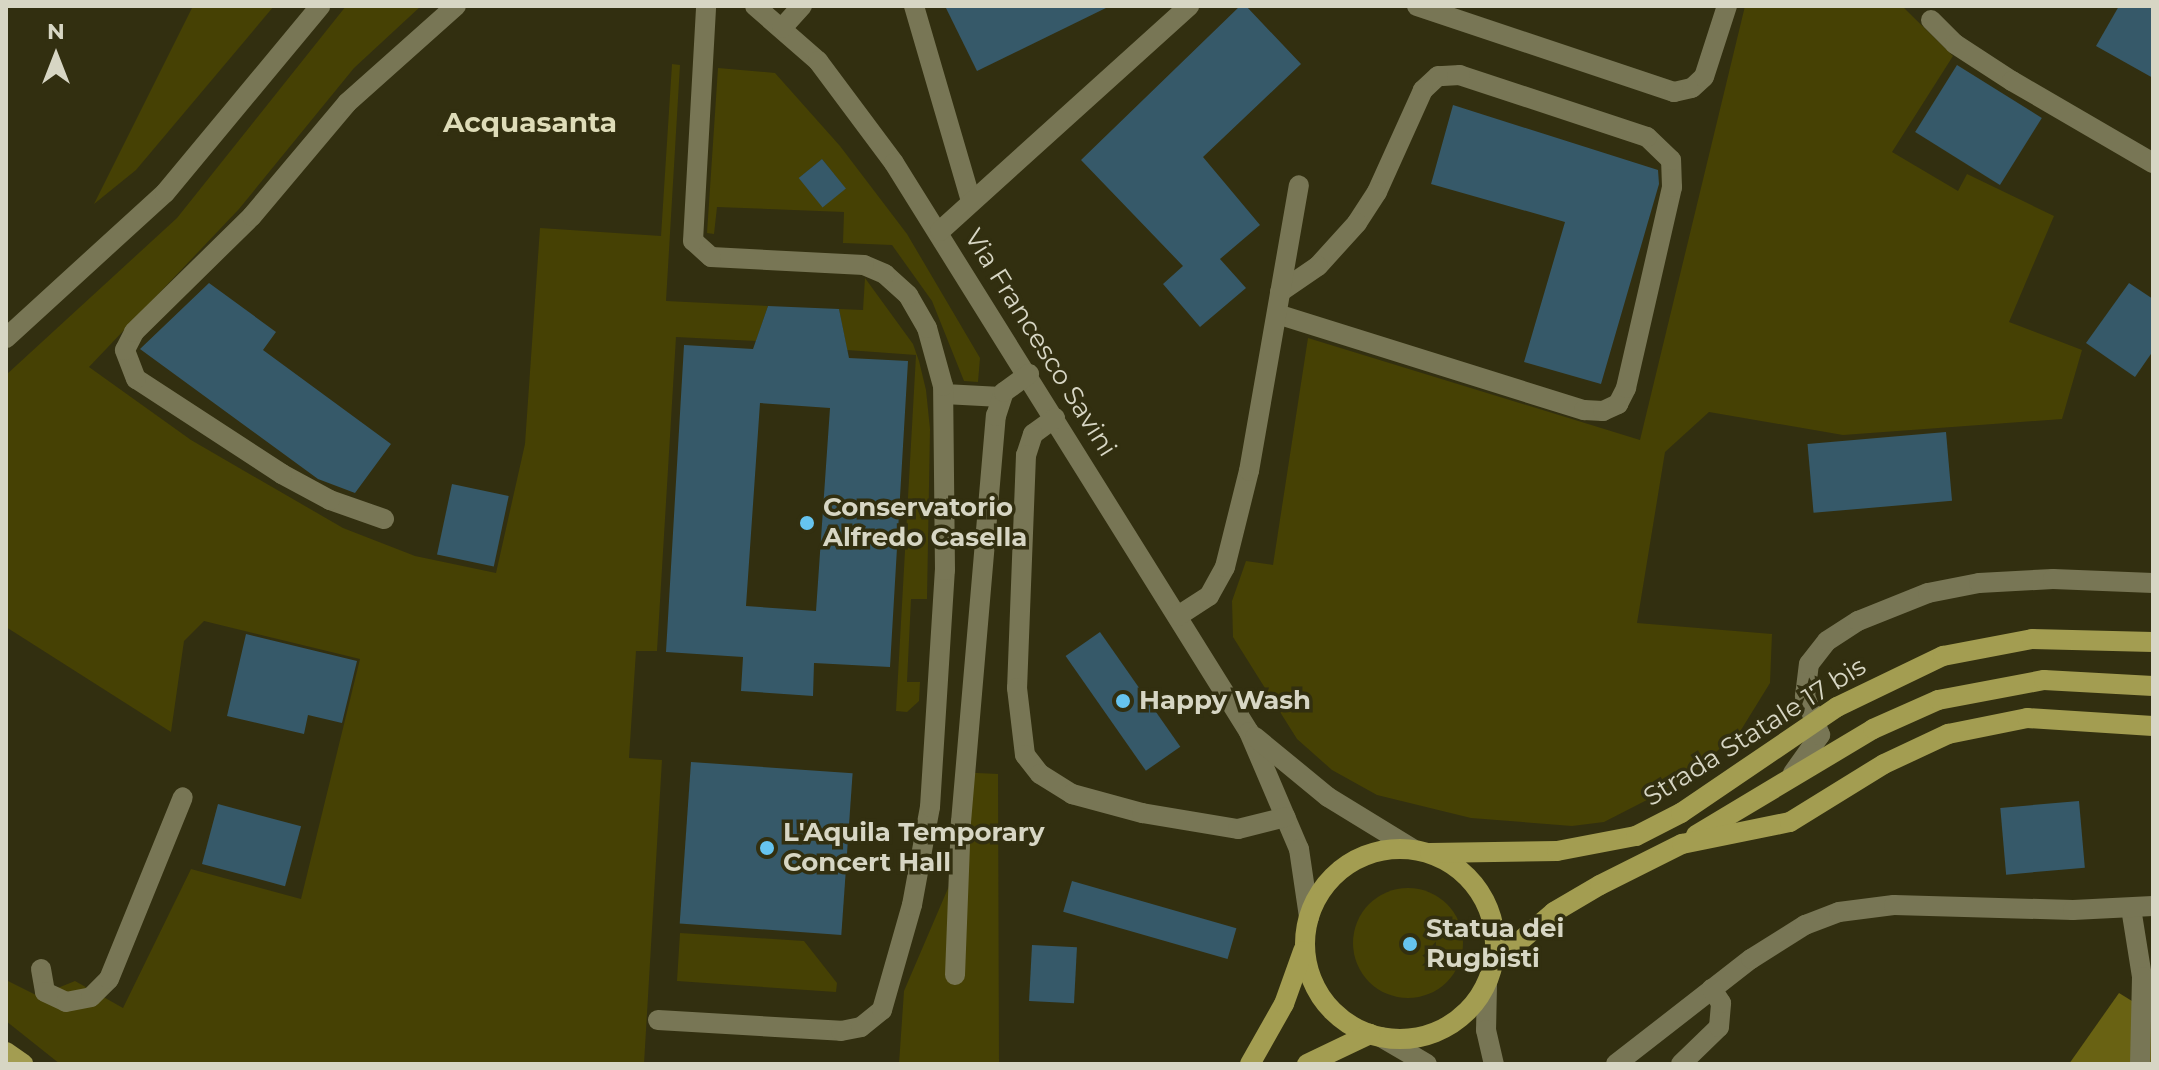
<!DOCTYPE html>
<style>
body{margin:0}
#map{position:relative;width:2159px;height:1070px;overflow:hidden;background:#322f10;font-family:Montserrat,sans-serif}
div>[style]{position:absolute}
.green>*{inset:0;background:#464104}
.round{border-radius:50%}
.forest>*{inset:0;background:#696213}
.building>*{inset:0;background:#365969;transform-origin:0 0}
.minor>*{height:20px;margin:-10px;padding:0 10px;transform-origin:10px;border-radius:10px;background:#787655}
.major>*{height:20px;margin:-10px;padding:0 10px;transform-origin:10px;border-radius:10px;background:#a39d51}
.major>.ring{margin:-10px;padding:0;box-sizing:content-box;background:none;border:20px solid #a39d51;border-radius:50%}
.dots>*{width:22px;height:22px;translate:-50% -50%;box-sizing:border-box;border:4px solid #322f10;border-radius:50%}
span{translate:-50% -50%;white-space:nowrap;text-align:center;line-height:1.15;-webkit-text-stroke:7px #322f10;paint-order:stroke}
.street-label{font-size:26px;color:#d7d6c4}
.poi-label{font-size:26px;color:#d7d6c4;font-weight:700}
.left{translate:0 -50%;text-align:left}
.neighbourhood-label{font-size:28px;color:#dedcb8;font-weight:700}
.frame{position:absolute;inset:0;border:8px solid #d7d6c4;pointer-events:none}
.north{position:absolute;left:16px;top:16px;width:80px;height:80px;-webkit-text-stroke:6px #322f10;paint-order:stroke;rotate:0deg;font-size:22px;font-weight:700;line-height:32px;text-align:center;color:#d7d6c4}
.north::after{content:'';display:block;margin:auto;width:28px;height:36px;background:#d7d6c4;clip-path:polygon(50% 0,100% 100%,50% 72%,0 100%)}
</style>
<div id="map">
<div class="green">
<i style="clip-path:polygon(193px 6px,274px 6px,136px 170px,94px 204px)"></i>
<i style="clip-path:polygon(346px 6px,421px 6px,354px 68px,239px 209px,89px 367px,191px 440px,343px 528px,415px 556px,496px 573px,525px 444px,540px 228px,661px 236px,672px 64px,680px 65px,666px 301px,768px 306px,756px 341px,676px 337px,657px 651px,636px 651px,629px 758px,662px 760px,644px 1064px,60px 1064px,6px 1021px,6px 980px,38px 996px,75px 981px,123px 1008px,191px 869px,301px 899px,360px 659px,204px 621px,184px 641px,171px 732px,6px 627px,6px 375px,177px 218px)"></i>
<i style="clip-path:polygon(1745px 6px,1902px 6px,1953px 56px,1892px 152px,1958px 191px,1967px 174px,2054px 216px,2009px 322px,2082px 350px,2062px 419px,1843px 435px,1709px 412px,1665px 452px,1637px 623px,1772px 634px,1770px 683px,1741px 730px,1682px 782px,1604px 822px,1572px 826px,1471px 818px,1377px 795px,1332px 770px,1297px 739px,1233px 637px,1232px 601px,1246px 561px,1273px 565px,1308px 338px,1640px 440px)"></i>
<i style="clip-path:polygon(evenodd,718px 68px,775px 73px,840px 146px,907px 234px,980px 358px,978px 382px,964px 381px,932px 301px,892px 245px,843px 243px,844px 212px,717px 207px,714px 234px,707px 233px,718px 68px,822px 159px,845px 188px,823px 207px,799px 178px,822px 159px)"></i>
<i style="clip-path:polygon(865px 278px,913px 344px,919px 361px,926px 390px,930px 429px,927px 599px,911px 599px,907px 682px,920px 682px,919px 701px,907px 712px,896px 711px,916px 355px,847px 350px,839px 309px,863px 310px)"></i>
<i style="clip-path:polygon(957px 772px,998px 774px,999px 1064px,899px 1064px,904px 991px,952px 879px)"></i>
<i class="round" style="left:1353px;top:888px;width:110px;height:110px"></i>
<i style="clip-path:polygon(680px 933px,804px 941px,837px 983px,836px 992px,677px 981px)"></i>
</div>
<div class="forest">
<i style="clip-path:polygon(2119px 993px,2153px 1014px,2153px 1064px,2069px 1064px)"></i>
</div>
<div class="building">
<i style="clip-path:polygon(945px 6px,1110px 6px,977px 71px)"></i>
<i style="clip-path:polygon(1240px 6px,1246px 6px,1301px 64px,1203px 157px,1260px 225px,1220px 259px,1246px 288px,1200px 327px,1163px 284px,1183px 266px,1081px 160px)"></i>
<i style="clip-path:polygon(2119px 6px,2153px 6px,2153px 78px,2096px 46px)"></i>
<i style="left:1957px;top:65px;width:100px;height:79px;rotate:32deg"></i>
<i style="clip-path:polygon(1453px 105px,1658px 170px,1659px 184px,1601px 384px,1524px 362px,1565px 222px,1431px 184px)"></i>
<i style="left:822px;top:159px;width:38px;height:30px;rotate:51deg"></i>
<i style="clip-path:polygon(209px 283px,276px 332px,263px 350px,391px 444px,355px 493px,318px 479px,140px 349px)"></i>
<i style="clip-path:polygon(2129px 283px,2153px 299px,2153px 351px,2135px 377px,2086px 343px)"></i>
<i style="clip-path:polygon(evenodd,768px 306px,839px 309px,849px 358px,908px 361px,890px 667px,814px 663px,813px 696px,741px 691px,743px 657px,666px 652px,684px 345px,753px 349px,768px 306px,760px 403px,830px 408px,816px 611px,746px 606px,760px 403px)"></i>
<i style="left:1946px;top:432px;width:69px;height:139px;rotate:85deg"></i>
<i style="left:452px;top:484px;width:58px;height:72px;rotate:12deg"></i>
<i style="left:1100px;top:632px;width:140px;height:42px;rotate:55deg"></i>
<i style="clip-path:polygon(246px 634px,357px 661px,342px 723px,308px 715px,304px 734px,227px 716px)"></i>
<i style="left:691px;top:762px;width:162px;height:162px;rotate:4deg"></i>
<i style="left:2079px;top:801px;width:67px;height:79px;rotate:85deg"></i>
<i style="left:218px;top:804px;width:86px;height:62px;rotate:15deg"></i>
<i style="left:1072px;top:881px;width:171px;height:32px;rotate:16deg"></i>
<i style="left:1032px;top:945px;width:45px;height:56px;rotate:3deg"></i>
</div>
<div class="minor">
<i style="left:755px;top:6px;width:84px;rotate:41.1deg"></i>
<i style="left:818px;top:61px;width:127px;rotate:53.3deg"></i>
<i style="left:894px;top:163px;width:671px;rotate:58.04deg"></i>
<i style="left:1249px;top:732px;width:127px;rotate:66.9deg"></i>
<i style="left:1299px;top:849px;width:69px;rotate:81.6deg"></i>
<i style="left:914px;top:6px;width:203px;rotate:73.7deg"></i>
<i style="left:1417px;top:6px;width:271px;rotate:18.5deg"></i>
<i style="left:1674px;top:92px;width:18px;rotate:-13deg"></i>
<i style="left:1692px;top:88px;width:16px;rotate:-43deg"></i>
<i style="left:1704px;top:77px;width:75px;rotate:-72.1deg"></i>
<i style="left:1931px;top:20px;width:34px;rotate:45deg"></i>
<i style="left:1955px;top:44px;width:68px;rotate:33deg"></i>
<i style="left:2012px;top:81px;width:163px;rotate:30.2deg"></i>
<i style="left:782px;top:28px;width:30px;rotate:-48deg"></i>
<i style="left:940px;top:231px;width:336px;rotate:-42.1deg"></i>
<i style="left:1277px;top:314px;width:322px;rotate:17.4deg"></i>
<i style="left:1584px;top:410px;width:19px;rotate:3deg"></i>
<i style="left:1603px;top:411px;width:17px;rotate:-25deg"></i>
<i style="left:1618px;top:404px;width:18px;rotate:-63deg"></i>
<i style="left:1626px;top:388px;width:206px;rotate:-77.1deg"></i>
<i style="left:1672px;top:187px;width:27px;rotate:-92deg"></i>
<i style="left:1671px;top:160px;width:33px;rotate:-136deg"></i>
<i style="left:1647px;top:137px;width:197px;rotate:-161.7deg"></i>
<i style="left:1460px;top:75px;width:22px;rotate:177deg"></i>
<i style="left:1438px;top:76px;width:21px;rotate:137deg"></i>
<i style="left:1423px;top:90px;width:112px;rotate:114.3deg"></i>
<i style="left:1377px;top:192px;width:37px;rotate:123deg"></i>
<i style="left:1357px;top:223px;width:58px;rotate:132.2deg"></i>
<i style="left:1318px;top:266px;width:46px;rotate:145.6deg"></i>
<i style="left:6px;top:338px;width:215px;rotate:-42.4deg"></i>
<i style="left:165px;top:193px;width:243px;rotate:-50.3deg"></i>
<i style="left:944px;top:394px;width:57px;rotate:3deg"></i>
<i style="left:1055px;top:418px;width:27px;rotate:144deg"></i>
<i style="left:1033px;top:434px;width:22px;rotate:108deg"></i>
<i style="left:1026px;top:455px;width:233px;rotate:92.2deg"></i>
<i style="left:1017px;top:688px;width:67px;rotate:83.2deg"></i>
<i style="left:1025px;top:755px;width:24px;rotate:52deg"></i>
<i style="left:1040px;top:774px;width:38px;rotate:32deg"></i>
<i style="left:1072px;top:794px;width:73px;rotate:15.2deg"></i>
<i style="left:1142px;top:813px;width:97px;rotate:9.5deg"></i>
<i style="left:1238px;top:829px;width:49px;rotate:-14deg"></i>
<i style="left:384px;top:519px;width:57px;rotate:-160.6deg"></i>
<i style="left:330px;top:500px;width:55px;rotate:-151.6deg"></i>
<i style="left:282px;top:474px;width:174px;rotate:-146.9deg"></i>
<i style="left:136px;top:379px;width:31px;rotate:-111deg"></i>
<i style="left:125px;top:350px;width:20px;rotate:-63deg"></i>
<i style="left:134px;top:332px;width:165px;rotate:-44.5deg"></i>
<i style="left:252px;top:216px;width:148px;rotate:-49.9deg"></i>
<i style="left:347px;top:103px;width:146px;rotate:-41.7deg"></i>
<i style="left:1178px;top:616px;width:37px;rotate:-33deg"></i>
<i style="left:1209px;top:596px;width:33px;rotate:-61deg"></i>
<i style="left:1225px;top:567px;width:99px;rotate:-76deg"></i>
<i style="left:1249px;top:471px;width:290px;rotate:-80.1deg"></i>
<i style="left:1255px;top:737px;width:94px;rotate:39.4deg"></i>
<i style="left:1328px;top:797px;width:100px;rotate:31.5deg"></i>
<i style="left:1793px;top:773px;width:47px;rotate:-54.6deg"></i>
<i style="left:1820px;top:735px;width:42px;rotate:-111deg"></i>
<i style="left:1805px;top:696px;width:32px;rotate:-83deg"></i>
<i style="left:1809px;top:664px;width:29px;rotate:-52deg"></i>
<i style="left:1827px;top:641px;width:37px;rotate:-33deg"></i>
<i style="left:1858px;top:621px;width:75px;rotate:-21.8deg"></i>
<i style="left:1928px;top:593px;width:52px;rotate:-11.1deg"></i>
<i style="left:1979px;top:583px;width:74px;rotate:-3.1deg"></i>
<i style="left:2053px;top:579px;width:100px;rotate:2.3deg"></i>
<i style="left:2131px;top:908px;width:70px;rotate:80.9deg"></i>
<i style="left:2142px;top:977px;width:87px;rotate:91.3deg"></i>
<i style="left:41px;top:969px;width:23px;rotate:80deg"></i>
<i style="left:45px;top:992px;width:23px;rotate:25deg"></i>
<i style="left:66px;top:1002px;width:25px;rotate:-11deg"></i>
<i style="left:91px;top:997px;width:25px;rotate:-45deg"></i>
<i style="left:109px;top:979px;width:196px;rotate:-67.9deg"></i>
<i style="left:955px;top:975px;width:153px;rotate:-87.8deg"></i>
<i style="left:961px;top:822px;width:408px;rotate:-85.1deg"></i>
<i style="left:996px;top:416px;width:25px;rotate:-72deg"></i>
<i style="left:1004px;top:392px;width:31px;rotate:-36deg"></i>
<i style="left:1487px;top:984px;width:46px;rotate:91.2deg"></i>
<i style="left:1486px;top:1030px;width:35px;rotate:77deg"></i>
<i style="left:658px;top:1020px;width:183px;rotate:3.4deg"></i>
<i style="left:841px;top:1031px;width:20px;rotate:-11deg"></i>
<i style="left:861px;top:1027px;width:27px;rotate:-39deg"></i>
<i style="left:882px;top:1010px;width:109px;rotate:-74.1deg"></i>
<i style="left:912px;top:905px;width:100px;rotate:-79.6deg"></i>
<i style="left:930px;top:807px;width:237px;rotate:-86.4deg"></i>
<i style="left:945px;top:570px;width:184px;rotate:-90.6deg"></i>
<i style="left:943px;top:386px;width:60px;rotate:-105.4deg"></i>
<i style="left:927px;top:328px;width:38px;rotate:-120deg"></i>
<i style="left:908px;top:295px;width:31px;rotate:-138deg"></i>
<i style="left:885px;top:274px;width:23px;rotate:-157deg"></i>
<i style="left:864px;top:265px;width:153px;rotate:-177deg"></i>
<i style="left:711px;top:257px;width:24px;rotate:-138deg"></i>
<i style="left:693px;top:241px;width:235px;rotate:-86.8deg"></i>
<i style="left:1381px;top:1037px;width:53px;rotate:30.4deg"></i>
<i style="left:1616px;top:1064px;width:171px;rotate:-37.9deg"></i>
<i style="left:1751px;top:959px;width:64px;rotate:-32.2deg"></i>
<i style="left:1805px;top:925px;width:36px;rotate:-21deg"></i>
<i style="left:1839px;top:912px;width:55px;rotate:-7.3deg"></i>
<i style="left:1894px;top:905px;width:179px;rotate:1.6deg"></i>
<i style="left:2073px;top:910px;width:80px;rotate:-2.9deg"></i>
<i style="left:1681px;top:1064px;width:53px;rotate:-44.2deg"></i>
<i style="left:1719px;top:1027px;width:24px;rotate:-85deg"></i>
<i style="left:1721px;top:1003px;width:17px;rotate:-123deg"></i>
</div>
<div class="major">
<i style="left:1696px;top:835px;width:206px;rotate:-30.9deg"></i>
<i style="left:1873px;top:729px;width:71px;rotate:-24deg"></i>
<i style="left:1938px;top:700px;width:108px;rotate:-10.7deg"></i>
<i style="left:2044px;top:680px;width:109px;rotate:3.2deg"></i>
<i class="ring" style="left:1305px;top:849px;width:170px;height:170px"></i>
<i style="left:1430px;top:853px;width:127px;rotate:-0.9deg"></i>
<i style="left:1557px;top:851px;width:80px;rotate:-10.8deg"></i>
<i style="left:1636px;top:836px;width:51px;rotate:-27.1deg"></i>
<i style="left:1681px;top:813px;width:189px;rotate:-34.2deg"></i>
<i style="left:1837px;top:707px;width:118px;rotate:-25.7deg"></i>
<i style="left:1943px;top:656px;width:91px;rotate:-10.8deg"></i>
<i style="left:2032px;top:639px;width:121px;rotate:1.4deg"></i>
<i style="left:1493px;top:964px;width:80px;rotate:-40.4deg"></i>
<i style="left:1554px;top:912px;width:53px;rotate:-30.4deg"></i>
<i style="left:1600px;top:885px;width:92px;rotate:-26.6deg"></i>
<i style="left:1682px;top:844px;width:110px;rotate:-11.5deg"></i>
<i style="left:1790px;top:822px;width:110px;rotate:-31.7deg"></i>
<i style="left:1884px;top:764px;width:71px;rotate:-25.1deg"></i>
<i style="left:1948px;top:734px;width:81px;rotate:-11.4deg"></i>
<i style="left:2027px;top:718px;width:126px;rotate:3.6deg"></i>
<i style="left:6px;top:1052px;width:21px;rotate:35deg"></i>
<i style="left:1250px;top:1064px;width:69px;rotate:-60.5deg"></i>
<i style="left:1284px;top:1004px;width:56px;rotate:-70.3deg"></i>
<i style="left:1307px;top:1064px;width:70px;rotate:-25.5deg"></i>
</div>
<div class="dots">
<i style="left:807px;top:523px;background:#66c4ef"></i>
<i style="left:1123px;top:701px;background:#66c4ef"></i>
<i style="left:767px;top:848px;background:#66c4ef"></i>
<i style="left:1410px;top:944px;background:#66c4ef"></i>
</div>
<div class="street-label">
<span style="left:1040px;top:343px;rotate:58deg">Via Francesco Savini</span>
<span style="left:1755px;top:732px;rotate:-32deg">Strada Statale 17 bis</span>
</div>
<div class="poi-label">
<span class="left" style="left:823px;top:523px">Conservatorio<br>Alfredo Casella</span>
<span class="left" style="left:1139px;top:701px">Happy Wash</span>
<span class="left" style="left:783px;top:848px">L'Aquila Temporary<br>Concert Hall</span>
<span class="left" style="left:1426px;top:944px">Statua dei<br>Rugbisti</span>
</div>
<div class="neighbourhood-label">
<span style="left:530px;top:122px">Acquasanta</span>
</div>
<div class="frame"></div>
<div class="north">N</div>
</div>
